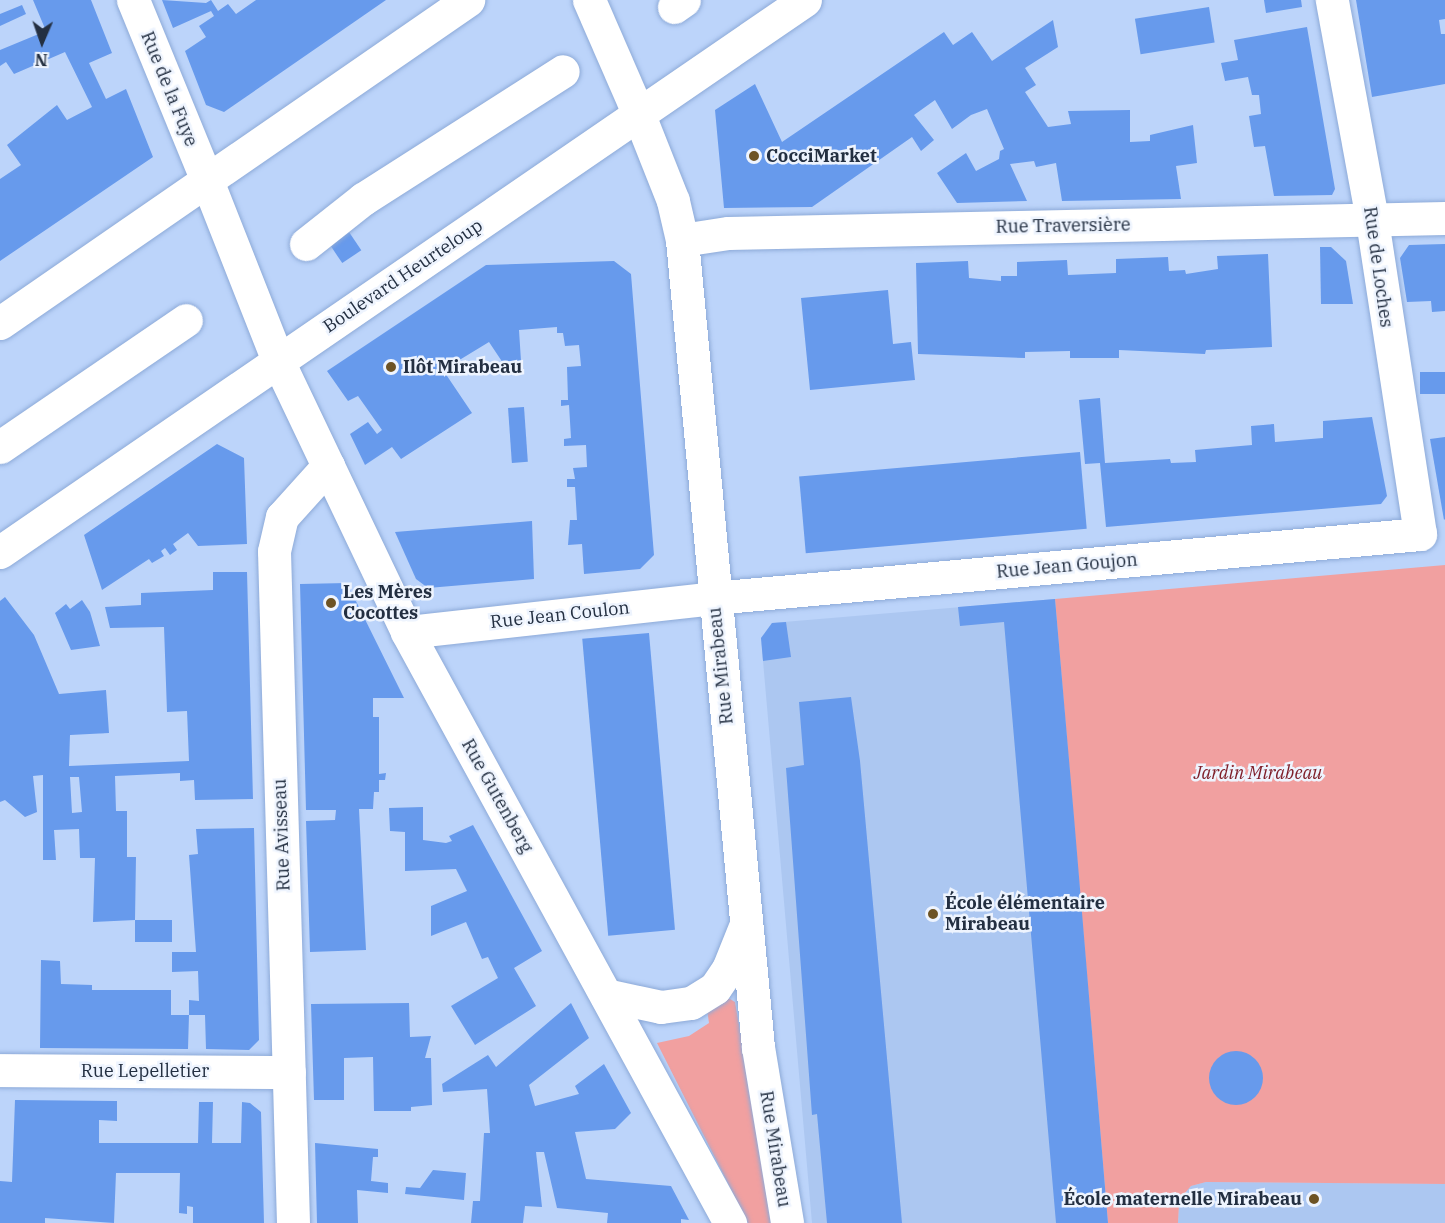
<!DOCTYPE html>
<meta charset="utf-8">
<style>
body{margin:0}
#map{position:relative;width:1445px;height:1223px;overflow:hidden;background:#bcd4fa;font-family:"IBM Plex Serif",serif}
div>[style]{position:absolute}
.built>*{inset:0;background:#acc7f1}
.green>*{inset:0;background:#f1a0a0}
.building>*{inset:0;background:#679aec;transform-origin:0 0}
.round{border-radius:50%}
.roads{filter:drop-shadow(0 0 2px #8daad8) drop-shadow(0 0 2px #8daad8)}
.street>*{height:33px;margin:-16.5px;padding:0 16.5px;transform-origin:16.5px;border-radius:16.5px;background:#fff}
.secondary>*{height:33px;margin:-16.5px;padding:0 16.5px;transform-origin:16.5px;border-radius:16.5px;background:#fff}
.primary>*{height:33px;margin:-16.5px;padding:0 16.5px;transform-origin:16.5px;border-radius:16.5px;background:#fff}
.dots>*{width:16px;height:16px;translate:-50% -50%;box-sizing:border-box;border:3px solid #eef4fe;border-radius:50%}
span{translate:-50% -50%;white-space:nowrap;text-align:center;line-height:1.15;-webkit-text-stroke:5px #eef4fe;paint-order:stroke}
.street-label{font-size:18px;color:#232f41}
.poi-label{font-size:18px;color:#232f41;font-weight:700}
.left{translate:0 -50%;text-align:left}
.right{translate:-100% -50%;text-align:right}
.park-label{font-size:18px;color:#7e1d28;font-style:italic}
.north{position:absolute;left:12px;top:12px;width:60px;height:60px;-webkit-text-stroke:4px #eef4fe;paint-order:stroke;rotate:182deg;font-size:16px;font-weight:700;line-height:24px;text-align:center;color:#232f41}
.north::after{content:'';display:block;margin:auto;width:21px;height:27px;background:#232f41;clip-path:polygon(50% 0,100% 100%,50% 72%,0 100%)}
</style>
<div id="map">
<div class="built">
<i style="clip-path:polygon(1055px 599px,1108px 1223px,812px 1223px,761px 638px,772px 623px)"></i>
<i style="clip-path:polygon(1206px 1182px,1445px 1184px,1445px 1223px,1178px 1223px,1179px 1205px,1185px 1193px,1191px 1186px)"></i>
</div>
<div class="green">
<i style="clip-path:polygon(1445px 565px,1445px 1184px,1206px 1182px,1191px 1186px,1185px 1193px,1179px 1205px,1178px 1223px,1108px 1223px,1055px 599px)"></i>
<i style="clip-path:polygon(725px 996px,735px 1002px,774px 1223px,748px 1223px,657px 1043px,689px 1036px,709px 1023px,707px 1009px)"></i>
</div>
<div class="building">
<i style="clip-path:polygon(33px 0,91px 0,112px 53px,89px 63px,106px 99px,126px 89px,153px 157px,0 261px,0 179px,21px 165px,7px 145px,57px 105px,67px 120px,92px 107px,65px 52px,14px 74px,6px 62px,0 66px,0 50px,46px 31px)"></i>
<i style="clip-path:polygon(162px 0,206px 3px,211px 0,218px 11px,228px 4px,236px 14px,256px 0,386px 0,224px 112px,206px 105px,185px 51px,206px 37px,199px 26px,214px 16px,211px 11px,173px 28px)"></i>
<i style="clip-path:polygon(1264px 0,1301px 0,1302px 7px,1266px 13px)"></i>
<i style="clip-path:polygon(1356px 0,1445px 0,1445px 19px,1439px 20px,1441px 34px,1445px 34px,1445px 84px,1372px 97px)"></i>
<i style="clip-path:polygon(22px 5px,26px 14px,0 26px,0 14px)"></i>
<i style="left:1209px;top:7px;width:36px;height:75px;rotate:81deg"></i>
<i style="clip-path:polygon(1053px 20px,1058px 47px,1025px 68px,1036px 85px,1025px 92px,1048px 127px,1071px 124px,1068px 111px,1130px 110px,1130px 142px,1150px 141px,1150px 135px,1193px 125px,1197px 163px,1176px 166px,1181px 199px,1062px 201px,1056px 163px,1036px 167px,1034px 161px,1010px 164px,1027px 201px,957px 203px,937px 173px,966px 153px,976px 171px,999px 159px,1000px 151px,1004px 149px,987px 109px,971px 115px,952px 129px,935px 100px,914px 115px,934px 140px,921px 151px,912px 137px,812px 207px,724px 208px,715px 110px,755px 84px,782px 142px,944px 32px,953px 45px,972px 32px,992px 61px)"></i>
<i style="clip-path:polygon(1307px 27px,1335px 189px,1332px 195px,1274px 196px,1265px 146px,1254px 147px,1249px 116px,1261px 114px,1259px 95px,1252px 95px,1248px 77px,1225px 81px,1221px 63px,1238px 60px,1234px 40px)"></i>
<i style="left:349px;top:232px;width:22px;height:23px;rotate:56deg"></i>
<i style="clip-path:polygon(1445px 244px,1445px 311px,1432px 312px,1431px 301px,1407px 302px,1400px 258px,1409px 245px)"></i>
<i style="clip-path:polygon(1320px 247px,1331px 247px,1346px 261px,1353px 304px,1321px 304px)"></i>
<i style="clip-path:polygon(1268px 254px,1272px 347px,1206px 350px,1205px 354px,1119px 350px,1119px 358px,1070px 358px,1070px 351px,1025px 352px,1025px 358px,918px 354px,916px 263px,968px 261px,969px 278px,1001px 281px,1001px 276px,1017px 276px,1017px 262px,1067px 260px,1068px 275px,1116px 273px,1116px 259px,1168px 257px,1169px 271px,1185px 270px,1186px 274px,1218px 269px,1217px 256px)"></i>
<i style="clip-path:polygon(614px 261px,631px 274px,638px 361px,654px 555px,640px 569px,584px 574px,582px 544px,568px 545px,570px 520px,577px 520px,575px 487px,567px 487px,567px 479px,575px 479px,573px 468px,587px 467px,586px 445px,564px 446px,564px 439px,571px 438px,569px 405px,561px 406px,561px 400px,568px 400px,567px 367px,581px 366px,579px 345px,565px 346px,563px 333px,557px 333px,557px 327px,519px 330px,521px 361px,503px 363px,489px 342px,443px 370px,472px 413px,401px 459px,392px 447px,365px 465px,350px 434px,368px 422px,377px 434px,382px 430px,358px 396px,348px 401px,327px 371px,486px 265px)"></i>
<i style="clip-path:polygon(888px 290px,893px 344px,911px 342px,915px 380px,810px 390px,801px 298px)"></i>
<i style="left:1445px;top:372px;width:22px;height:25px;rotate:90deg"></i>
<i style="clip-path:polygon(1100px 398px,1105px 463px,1170px 459px,1171px 463px,1196px 462px,1195px 450px,1252px 445px,1251px 426px,1274px 424px,1275px 442px,1323px 438px,1323px 421px,1372px 417px,1387px 496px,1381px 504px,1106px 527px,1100px 463px,1085px 464px,1079px 400px)"></i>
<i style="left:524px;top:407px;width:55px;height:16px;rotate:86deg"></i>
<i style="clip-path:polygon(1445px 437px,1445px 519px,1444px 520px,1430px 439px)"></i>
<i style="clip-path:polygon(217px 444px,244px 458px,247px 544px,198px 546px,188px 533px,173px 544px,177px 550px,170px 555px,165px 548px,161px 551px,164px 556px,152px 563px,149px 559px,102px 590px,84px 535px)"></i>
<i style="left:1080px;top:452px;width:77px;height:282px;rotate:85deg"></i>
<i style="clip-path:polygon(532px 521px,534px 579px,428px 588px,416px 579px,395px 532px)"></i>
<i style="clip-path:polygon(evenodd,213px 572px,247px 572px,253px 799px,195px 800px,194px 780px,180px 781px,180px 773px,115px 776px,116px 811px,127px 811px,127px 857px,136px 857px,135px 920px,93px 922px,95px 858px,80px 858px,79px 829px,54px 830px,56px 860px,43px 860px,43px 775px,33px 776px,37px 812px,25px 817px,5px 800px,0 802px,0 601px,5px 597px,34px 635px,59px 694px,106px 690px,109px 733px,70px 735px,69px 766px,189px 761px,187px 711px,167px 712px,164px 627px,110px 628px,105px 607px,141px 605px,141px 593px,213px 590px,213px 572px,70px 777px,79px 777px,82px 812px,72px 813px,70px 777px)"></i>
<i style="clip-path:polygon(347px 583px,404px 698px,373px 698px,373px 717px,379px 717px,379px 774px,386px 773px,385px 780px,379px 780px,379px 792px,374px 792px,373px 809px,359px 809px,366px 950px,310px 952px,306px 821px,335px 820px,336px 810px,306px 810px,300px 584px)"></i>
<i style="clip-path:polygon(1055px 599px,1074px 817px,1108px 1223px,1056px 1223px,1004px 622px,960px 626px,958px 607px)"></i>
<i style="clip-path:polygon(82px 600px,90px 612px,100px 646px,71px 650px,55px 613px,66px 604px,70px 609px)"></i>
<i style="clip-path:polygon(786px 622px,791px 657px,763px 661px,761px 638px,772px 623px)"></i>
<i style="left:649px;top:633px;width:298px;height:67px;rotate:85deg"></i>
<i style="clip-path:polygon(851px 697px,860px 761px,902px 1223px,827px 1223px,817px 1114px,812px 1115px,786px 768px,804px 765px,799px 702px)"></i>
<i style="clip-path:polygon(423px 807px,423px 840px,446px 843px,452px 841px,449px 836px,473px 825px,542px 951px,514px 968px,536px 1006px,475px 1045px,451px 1006px,498px 978px,488px 957px,482px 959px,466px 922px,431px 936px,431px 906px,467px 891px,456px 869px,405px 871px,405px 832px,390px 831px,389px 808px)"></i>
<i style="clip-path:polygon(254px 828px,259px 1040px,249px 1050px,206px 1049px,205px 1015px,189px 1015px,189px 1000px,199px 1001px,198px 971px,172px 972px,172px 952px,196px 952px,189px 855px,198px 854px,196px 829px)"></i>
<i style="left:135px;top:920px;width:37px;height:22px"></i>
<i style="clip-path:polygon(41px 960px,60px 961px,61px 984px,92px 985px,92px 990px,171px 990px,171px 1015px,189px 1015px,188px 1049px,40px 1048px)"></i>
<i style="clip-path:polygon(409px 1003px,410px 1037px,431px 1036px,425px 1058px,431px 1058px,432px 1105px,411px 1107px,411px 1111px,374px 1111px,373px 1057px,344px 1058px,344px 1100px,314px 1100px,311px 1004px)"></i>
<i style="clip-path:polygon(571px 1003px,589px 1038px,529px 1085px,535px 1106px,579px 1094px,575px 1086px,604px 1064px,631px 1113px,615px 1129px,575px 1132px,586px 1179px,671px 1186px,689px 1220px,681px 1219px,681px 1223px,607px 1223px,608px 1213px,557px 1208px,544px 1152px,536px 1152px,542px 1207px,525px 1206px,523px 1223px,471px 1223px,473px 1201px,480px 1201px,484px 1133px,490px 1133px,487px 1089px,443px 1092px,442px 1084px,488px 1055px,496px 1067px)"></i>
<i class="round" style="left:1209px;top:1051px;width:54px;height:54px"></i>
<i style="clip-path:polygon(15px 1100px,117px 1101px,117px 1121px,99px 1120px,99px 1143px,198px 1143px,199px 1102px,213px 1102px,212px 1143px,241px 1143px,242px 1102px,250px 1103px,261px 1112px,264px 1223px,193px 1223px,193px 1207px,187px 1206px,187px 1214px,179px 1213px,180px 1173px,116px 1173px,114px 1223px,45px 1218px,45px 1223px,0 1223px,0 1181px,12px 1182px)"></i>
<i style="clip-path:polygon(315px 1143px,378px 1149px,378px 1157px,373px 1157px,371px 1181px,388px 1183px,388px 1193px,357px 1190px,358px 1223px,317px 1223px)"></i>
<i style="clip-path:polygon(433px 1170px,466px 1173px,464px 1200px,405px 1194px,406px 1187px,420px 1188px)"></i>
</div>
<div class="roads">
<div class="street">
<i style="left:674px;top:7px;width:12px;rotate:-35deg"></i>
<i style="left:682px;top:240px;width:47px;rotate:-8.7deg"></i>
<i style="left:728px;top:233px;width:717px;rotate:-1.2deg"></i>
<i style="left:306px;top:244px;width:73px;rotate:-38.3deg"></i>
<i style="left:363px;top:199px;width:237px;rotate:-32.6deg"></i>
<i style="left:0;top:447px;width:225px;rotate:-34.3deg"></i>
<i style="left:407px;top:632px;width:308px;rotate:-6.3deg"></i>
<i style="left:713px;top:598px;width:710px;rotate:-5.17deg"></i>
<i style="left:1420px;top:534px;width:319px;rotate:-98.7deg"></i>
<i style="left:1372px;top:219px;width:223px;rotate:-100.4deg"></i>
<i style="left:0;top:1070px;width:289px;rotate:0.4deg"></i>
<i style="left:293px;top:1223px;width:672px;rotate:-91.62deg"></i>
<i style="left:274px;top:551px;width:35px;rotate:-77deg"></i>
<i style="left:282px;top:517px;width:69px;rotate:-48deg"></i>
</div>
<div class="secondary">
<i style="left:133px;top:0;width:192px;rotate:67.7deg"></i>
<i style="left:639px;top:115px;width:92px;rotate:68.4deg"></i>
<i style="left:673px;top:201px;width:40px;rotate:77deg"></i>
<i style="left:682px;top:240px;width:811px;rotate:84.62deg"></i>
<i style="left:758px;top:1047px;width:178px;rotate:80.6deg"></i>
<i style="left:278px;top:361px;width:300px;rotate:64.5deg"></i>
<i style="left:407px;top:632px;width:674px;rotate:61.34deg"></i>
<i style="left:606px;top:995px;width:56px;rotate:12.3deg"></i>
<i style="left:661px;top:1007px;width:30px;rotate:-8deg"></i>
<i style="left:691px;top:1003px;width:28px;rotate:-32deg"></i>
<i style="left:715px;top:988px;width:23px;rotate:-56deg"></i>
<i style="left:728px;top:969px;width:43px;rotate:-68.2deg"></i>
</div>
<div class="primary">
<i style="left:589px;top:0;width:125px;rotate:66.5deg"></i>
<i style="left:206px;top:178px;width:197px;rotate:68.5deg"></i>
<i style="left:0;top:323px;width:569px;rotate:-34.61deg"></i>
<i style="left:0;top:552px;width:976px;rotate:-34.44deg"></i>
</div>
</div>
<div class="dots">
<i style="left:754px;top:156px;background:#6d5324"></i>
<i style="left:391px;top:367px;background:#6d5324"></i>
<i style="left:331px;top:603px;background:#6d5324"></i>
<i style="left:933px;top:914px;background:#6d5324"></i>
<i style="left:1314px;top:1199px;background:#6d5324"></i>
</div>
<div class="street-label">
<span style="left:169px;top:89px;rotate:68deg">Rue de la Fuye</span>
<span style="left:1063px;top:226px;rotate:-1deg">Rue Traversière</span>
<span style="left:1378px;top:267px;rotate:82deg">Rue de Loches</span>
<span style="left:403px;top:276px;rotate:-34deg">Boulevard Heurteloup</span>
<span style="left:1067px;top:566px;rotate:-5deg">Rue Jean Goujon</span>
<span style="left:560px;top:615px;rotate:-6deg">Rue Jean Coulon</span>
<span style="left:721px;top:666px;rotate:-96deg">Rue Mirabeau</span>
<span style="left:497px;top:796px;rotate:61deg">Rue Gutenberg</span>
<span style="left:282px;top:835px;rotate:-92deg">Rue Avisseau</span>
<span style="left:145px;top:1071px">Rue Lepelletier</span>
<span style="left:775px;top:1149px;rotate:81deg">Rue Mirabeau</span>
</div>
<div class="poi-label">
<span class="left" style="left:766px;top:156px">CocciMarket</span>
<span class="left" style="left:403px;top:367px">Ilôt Mirabeau</span>
<span class="left" style="left:343px;top:603px">Les Mères<br>Cocottes</span>
<span class="left" style="left:945px;top:914px">École élémentaire<br>Mirabeau</span>
<span class="right" style="left:1302px;top:1199px">École maternelle Mirabeau</span>
</div>
<div class="park-label">
<span style="left:1258px;top:773px">Jardin Mirabeau</span>
</div>
<div class="north">N</div>
</div>
